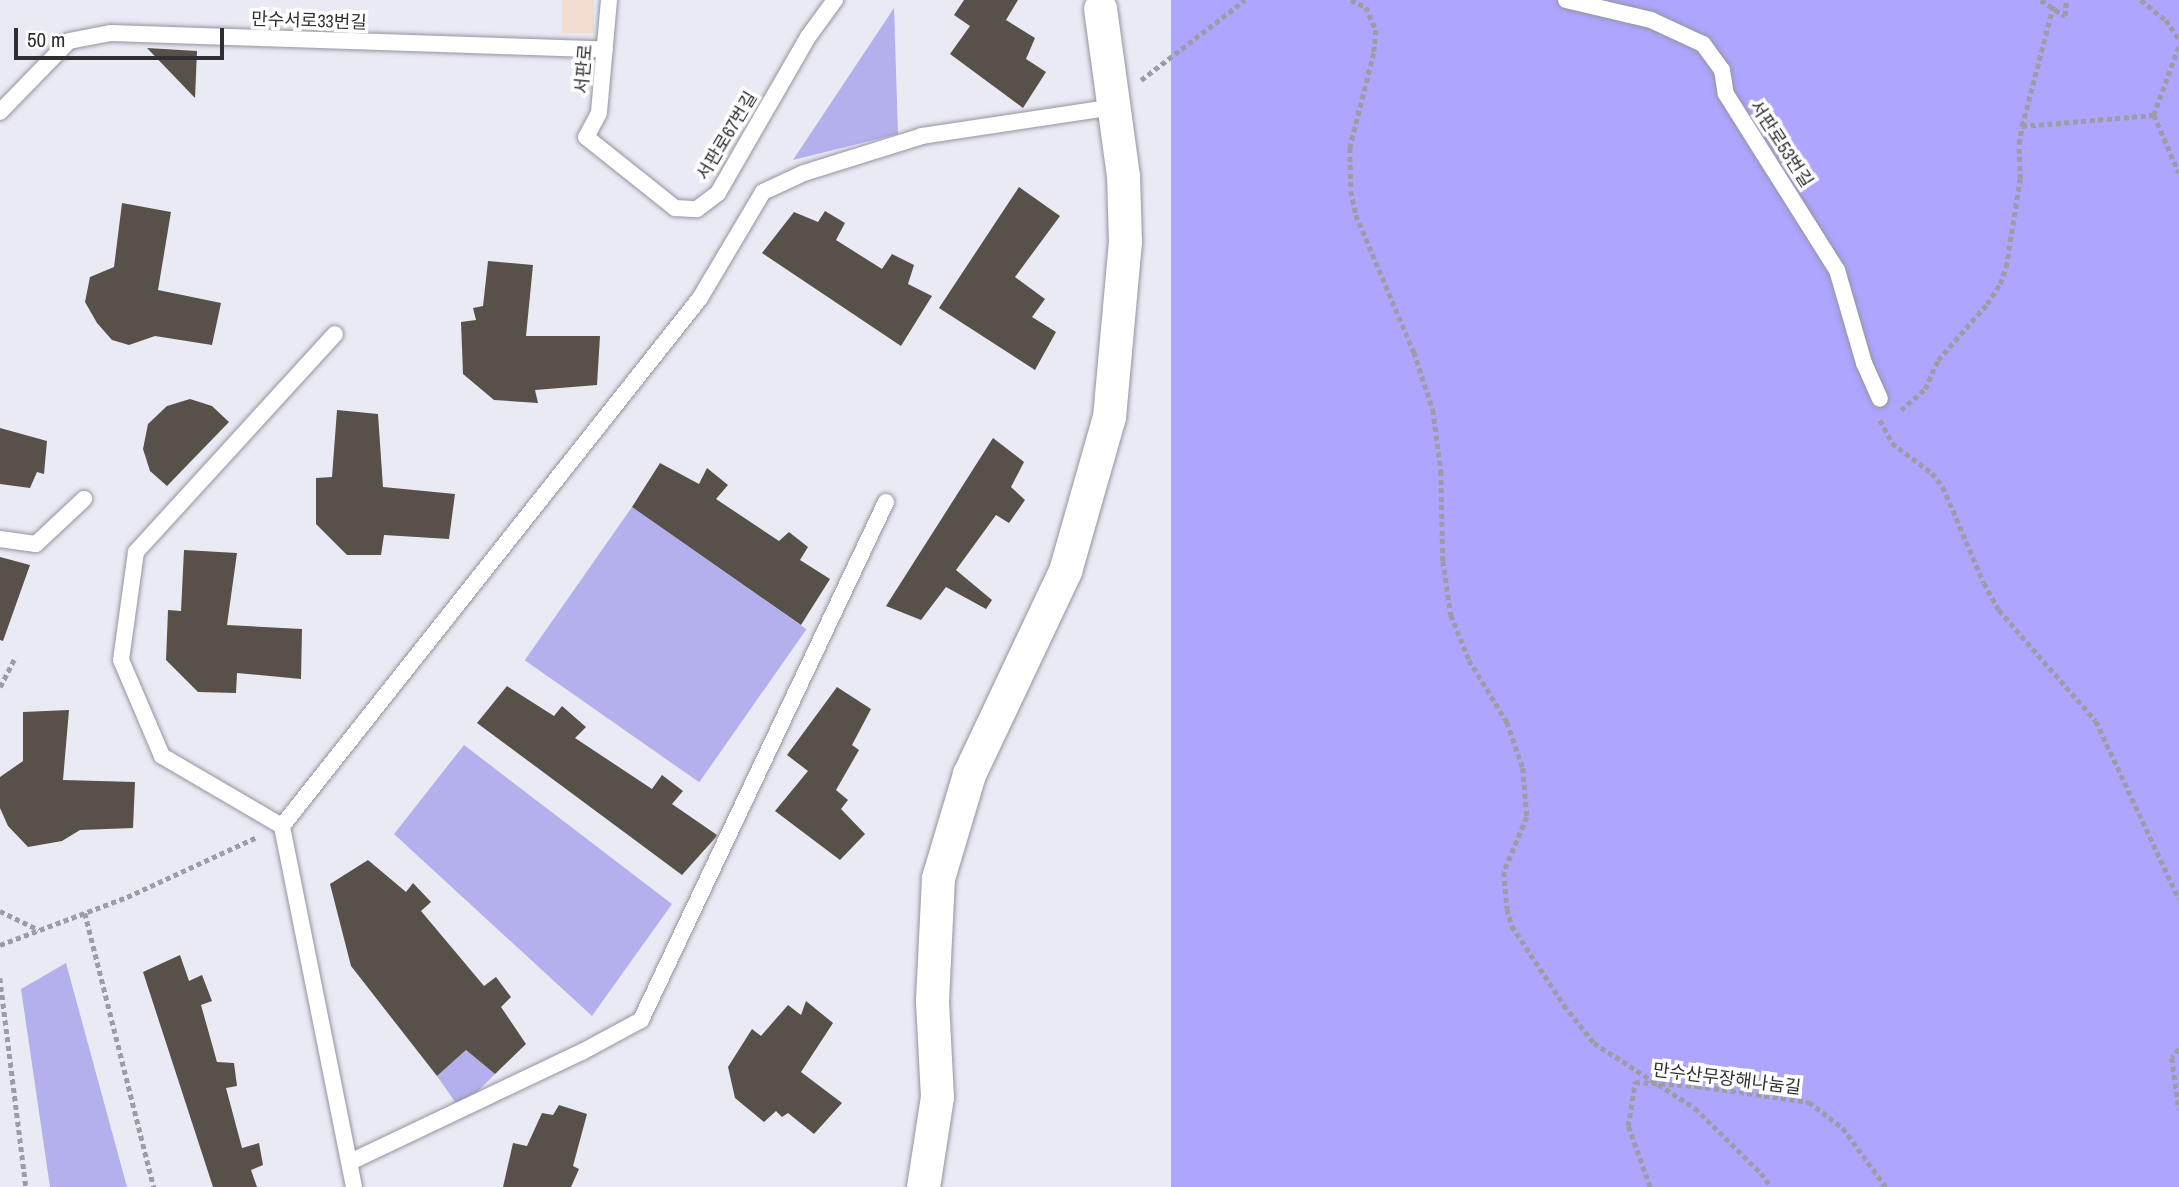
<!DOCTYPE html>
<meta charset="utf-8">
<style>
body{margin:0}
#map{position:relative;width:2179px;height:1187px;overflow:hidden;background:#eaeaf5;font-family:"Archivo Narrow","Noto Sans KR",sans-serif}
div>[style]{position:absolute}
.commercial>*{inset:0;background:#f3dcd0;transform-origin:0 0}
.green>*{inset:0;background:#b4b0ee;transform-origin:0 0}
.forest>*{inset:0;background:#ada5fe;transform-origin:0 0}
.building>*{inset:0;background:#575149}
.path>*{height:4.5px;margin-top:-2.25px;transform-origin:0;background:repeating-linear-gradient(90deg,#9c9ca4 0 5px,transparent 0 8.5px)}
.roads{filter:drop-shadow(0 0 2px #94949e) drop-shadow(0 0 2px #94949e)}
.lane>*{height:16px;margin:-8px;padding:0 8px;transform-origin:8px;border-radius:8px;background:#fff}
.street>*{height:33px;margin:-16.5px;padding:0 16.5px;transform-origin:16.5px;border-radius:16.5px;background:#fff}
span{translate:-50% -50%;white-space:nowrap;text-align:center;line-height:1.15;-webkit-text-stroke:7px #fff;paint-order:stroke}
.street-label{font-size:18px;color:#2f2f33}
.scale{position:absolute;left:14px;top:28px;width:210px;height:32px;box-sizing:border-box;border:4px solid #2f2f33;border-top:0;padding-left:9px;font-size:21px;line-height:24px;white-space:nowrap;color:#2f2f33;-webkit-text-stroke:5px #fff;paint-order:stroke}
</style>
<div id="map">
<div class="commercial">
<i style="left:562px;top:0;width:32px;height:33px"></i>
</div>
<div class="green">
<i style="clip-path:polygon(894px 8px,898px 134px,793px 160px)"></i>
<i style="left:632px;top:507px;width:213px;height:187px;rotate:35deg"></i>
<i style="clip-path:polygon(464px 745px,672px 904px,592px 1016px,394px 834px)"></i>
<i style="clip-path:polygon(66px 963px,127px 1187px,50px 1187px,21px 989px)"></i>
<i style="clip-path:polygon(466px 1050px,495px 1074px,460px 1109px,437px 1076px)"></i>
</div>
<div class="forest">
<i style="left:1171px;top:0;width:1008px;height:1189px"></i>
</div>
<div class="building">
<i style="clip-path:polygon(964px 0,1018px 0,1006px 20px,1035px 38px,1026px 59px,1046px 72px,1023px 108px,950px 54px,970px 26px,954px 15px)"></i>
<i style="clip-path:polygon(147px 48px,197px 51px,195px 98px)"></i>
<i style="clip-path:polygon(1019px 187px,1060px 216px,1015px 277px,1045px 299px,1032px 317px,1056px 332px,1035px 370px,939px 308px)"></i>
<i style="clip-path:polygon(122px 203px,171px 212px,158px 290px,221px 303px,212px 345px,155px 336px,129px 345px,112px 340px,97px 323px,85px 302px,90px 277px,114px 267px)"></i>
<i style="clip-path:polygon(825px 211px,845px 223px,836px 240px,882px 269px,892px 254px,914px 265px,908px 284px,932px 296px,901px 346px,762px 253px,794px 212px,818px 222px)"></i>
<i style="clip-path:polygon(488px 261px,533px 265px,526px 336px,600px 336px,597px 385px,535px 390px,538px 403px,494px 400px,463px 374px,461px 322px,476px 320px,473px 308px,483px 306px)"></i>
<i style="clip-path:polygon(190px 399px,212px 406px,229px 422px,167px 486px,150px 471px,143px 449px,148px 424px,167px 406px)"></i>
<i style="clip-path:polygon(337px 410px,378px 414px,383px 487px,455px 494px,449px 539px,384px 535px,381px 555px,347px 555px,316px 524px,316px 478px,332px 477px)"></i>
<i style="clip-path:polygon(0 428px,47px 441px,44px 474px,37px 472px,30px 488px,0 484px)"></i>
<i style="clip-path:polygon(993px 438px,1024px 462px,1011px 487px,1025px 500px,1009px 523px,996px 515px,956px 570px,992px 600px,986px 609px,946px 587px,921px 620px,886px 606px)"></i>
<i style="clip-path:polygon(660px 463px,699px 484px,707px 468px,728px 485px,716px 499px,779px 541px,789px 532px,808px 547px,800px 560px,830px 579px,801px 625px,632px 507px)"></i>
<i style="clip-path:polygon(184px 550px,237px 553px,227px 625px,302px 629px,301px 679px,237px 673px,236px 693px,198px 692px,166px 660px,168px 610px,181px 611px)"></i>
<i style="clip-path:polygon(0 557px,30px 565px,3px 641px,0 640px)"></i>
<i style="clip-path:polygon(507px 686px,554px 716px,562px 706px,586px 727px,575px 738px,652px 789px,662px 775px,683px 791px,672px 804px,717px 835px,716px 837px,682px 875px,477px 723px)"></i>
<i style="clip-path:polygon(837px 687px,871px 709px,852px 745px,859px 750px,836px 790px,848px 800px,841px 809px,865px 834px,840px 860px,775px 811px,808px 771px,787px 755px)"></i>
<i style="clip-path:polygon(69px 710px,63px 780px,135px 782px,133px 828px,80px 830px,62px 841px,28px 847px,8px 826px,0 808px,0 777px,23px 761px,23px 712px)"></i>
<i style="clip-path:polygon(368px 860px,406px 892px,413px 883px,431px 902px,421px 911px,484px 986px,496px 977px,511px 997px,501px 1007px,526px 1044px,495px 1074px,466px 1050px,437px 1076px,351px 966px,330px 884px)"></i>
<i style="clip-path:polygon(180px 955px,189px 981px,202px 975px,212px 1001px,201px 1005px,217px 1062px,234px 1063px,237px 1086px,226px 1088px,242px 1148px,259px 1143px,263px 1165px,251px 1170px,257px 1187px,213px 1187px,143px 972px)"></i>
<i style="clip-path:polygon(806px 1001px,833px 1023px,801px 1072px,842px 1103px,814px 1134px,788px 1113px,782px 1117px,776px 1111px,764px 1122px,735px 1098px,728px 1067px,752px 1029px,761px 1036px,788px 1005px,801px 1015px)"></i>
<i style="clip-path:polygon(559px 1105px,587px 1114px,573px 1166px,579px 1169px,571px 1187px,503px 1187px,513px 1143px,527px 1146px,542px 1113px,553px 1115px)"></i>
</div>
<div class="path">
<i style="left:1351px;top:0;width:17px;rotate:25deg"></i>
<i style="left:1366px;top:7px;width:25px;rotate:67deg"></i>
<i style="left:1376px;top:30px;width:23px;rotate:95deg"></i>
<i style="left:1374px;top:53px;width:98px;rotate:104.2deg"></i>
<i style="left:1350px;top:148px;width:43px;rotate:88.7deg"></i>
<i style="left:1351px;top:191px;width:25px;rotate:78deg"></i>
<i style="left:1356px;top:215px;width:149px;rotate:67.1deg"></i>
<i style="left:1414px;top:352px;width:61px;rotate:71.9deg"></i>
<i style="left:1433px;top:410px;width:62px;rotate:82.5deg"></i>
<i style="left:1441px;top:471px;width:90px;rotate:88.7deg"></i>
<i style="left:1443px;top:561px;width:55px;rotate:81.6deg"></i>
<i style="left:1451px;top:615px;width:48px;rotate:68.2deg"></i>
<i style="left:1469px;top:660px;width:73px;rotate:58.5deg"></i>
<i style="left:1507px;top:722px;width:49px;rotate:70.8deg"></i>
<i style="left:1523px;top:768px;width:49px;rotate:85.3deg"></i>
<i style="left:1527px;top:817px;width:60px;rotate:112.7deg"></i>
<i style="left:1504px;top:872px;width:37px;rotate:85deg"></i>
<i style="left:1507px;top:909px;width:18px;rotate:74deg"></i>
<i style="left:1512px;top:926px;width:95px;rotate:56.6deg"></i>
<i style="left:1564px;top:1005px;width:48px;rotate:51.7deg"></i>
<i style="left:1594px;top:1043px;width:120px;rotate:32.8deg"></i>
<i style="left:1695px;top:1108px;width:93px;rotate:44.6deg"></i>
<i style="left:1761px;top:1173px;width:17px;rotate:54deg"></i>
<i style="left:2041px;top:0;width:29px;rotate:34deg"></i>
<i style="left:2065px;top:16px;width:16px;rotate:-86deg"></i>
<i style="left:2141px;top:0;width:32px;rotate:39deg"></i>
<i style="left:2166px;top:20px;width:23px;rotate:56deg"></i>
<i style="left:2179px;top:47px;width:72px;rotate:110.2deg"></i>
<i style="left:2154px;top:115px;width:63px;rotate:66.7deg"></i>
<i style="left:1141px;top:80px;width:131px;rotate:-37.6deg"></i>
<i style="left:2022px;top:126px;width:132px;rotate:-4.8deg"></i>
<i style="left:1901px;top:410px;width:32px;rotate:-41deg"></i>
<i style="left:1925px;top:389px;width:32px;rotate:-66deg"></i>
<i style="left:1938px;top:360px;width:74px;rotate:-48.8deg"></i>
<i style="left:1987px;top:304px;width:24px;rotate:-57deg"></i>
<i style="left:2000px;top:284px;width:18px;rotate:-71deg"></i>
<i style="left:2006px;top:267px;width:89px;rotate:-81deg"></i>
<i style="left:2020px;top:179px;width:35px;rotate:-92deg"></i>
<i style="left:2019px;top:144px;width:18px;rotate:-81deg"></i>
<i style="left:2022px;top:126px;width:124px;rotate:-75.5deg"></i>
<i style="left:1880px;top:420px;width:26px;rotate:62deg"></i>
<i style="left:1892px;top:443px;width:50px;rotate:36.9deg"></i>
<i style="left:1932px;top:473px;width:18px;rotate:52deg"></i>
<i style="left:1943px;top:487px;width:104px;rotate:66.9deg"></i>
<i style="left:1984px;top:583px;width:31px;rotate:61deg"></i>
<i style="left:1999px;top:610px;width:147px;rotate:48.9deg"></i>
<i style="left:2096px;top:721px;width:196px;rotate:65deg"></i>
<i style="left:0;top:687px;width:34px;rotate:-63deg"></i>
<i style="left:0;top:911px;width:43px;rotate:26deg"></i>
<i style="left:85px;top:913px;width:283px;rotate:75.9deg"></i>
<i style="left:0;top:945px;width:136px;rotate:-20.7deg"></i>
<i style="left:127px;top:897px;width:143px;rotate:-24.8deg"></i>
<i style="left:0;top:978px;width:211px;rotate:82.9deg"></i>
<i style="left:2179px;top:1049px;width:11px;rotate:128deg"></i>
<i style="left:2172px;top:1058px;width:52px;rotate:82.3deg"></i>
<i style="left:1650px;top:1187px;width:65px;rotate:-109.8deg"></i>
<i style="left:1628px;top:1126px;width:45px;rotate:-81deg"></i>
<i style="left:1635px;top:1082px;width:62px;rotate:3.7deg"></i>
<i style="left:1697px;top:1086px;width:113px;rotate:8.1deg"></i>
<i style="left:1809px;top:1102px;width:43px;rotate:37.4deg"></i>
<i style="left:1843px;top:1128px;width:73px;rotate:53.9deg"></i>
</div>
<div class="roads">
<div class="lane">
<i style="left:609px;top:0;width:113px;rotate:95.1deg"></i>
<i style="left:599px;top:113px;width:27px;rotate:118deg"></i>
<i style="left:586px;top:137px;width:114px;rotate:38.6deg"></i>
<i style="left:675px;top:208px;width:22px;rotate:3deg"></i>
<i style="left:697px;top:209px;width:26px;rotate:-37deg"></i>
<i style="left:718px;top:193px;width:180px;rotate:-60deg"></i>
<i style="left:808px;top:37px;width:46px;rotate:-53.9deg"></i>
<i style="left:1566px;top:0;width:87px;rotate:13.2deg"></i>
<i style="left:1651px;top:20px;width:57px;rotate:24.8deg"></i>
<i style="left:1703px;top:44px;width:32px;rotate:54deg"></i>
<i style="left:1722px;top:70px;width:24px;rotate:81deg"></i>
<i style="left:1726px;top:94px;width:208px;rotate:57.8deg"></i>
<i style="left:1837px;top:270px;width:97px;rotate:73.8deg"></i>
<i style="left:1864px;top:363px;width:39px;rotate:66deg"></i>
<i style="left:0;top:112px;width:99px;rotate:-45.8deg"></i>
<i style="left:69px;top:41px;width:43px;rotate:-10.8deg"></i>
<i style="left:111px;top:33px;width:494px;rotate:1.9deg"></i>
<i style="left:0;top:539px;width:36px;rotate:8deg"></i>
<i style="left:36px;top:544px;width:66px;rotate:-43.2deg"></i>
<i style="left:282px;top:826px;width:139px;rotate:-149.7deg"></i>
<i style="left:162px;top:756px;width:104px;rotate:-113.1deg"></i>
<i style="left:121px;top:660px;width:109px;rotate:-82.1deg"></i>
<i style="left:136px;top:552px;width:295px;rotate:-47.6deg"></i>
<i style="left:350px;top:1162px;width:257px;rotate:-25.4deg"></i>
<i style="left:582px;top:1052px;width:67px;rotate:-28.5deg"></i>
<i style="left:641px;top:1020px;width:573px;rotate:-64.69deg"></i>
<i style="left:354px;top:1187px;width:368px;rotate:-101.3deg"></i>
<i style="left:282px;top:826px;width:673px;rotate:-51.63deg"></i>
<i style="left:700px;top:298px;width:123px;rotate:-59.3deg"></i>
<i style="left:763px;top:192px;width:45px;rotate:-24.9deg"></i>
<i style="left:804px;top:173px;width:124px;rotate:-17.4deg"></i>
<i style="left:922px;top:136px;width:194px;rotate:-8.6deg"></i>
</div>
<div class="street">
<i style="left:923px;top:1187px;width:91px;rotate:-81.2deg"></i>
<i style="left:937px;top:1097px;width:97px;rotate:-93deg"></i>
<i style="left:932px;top:1000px;width:122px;rotate:-87.2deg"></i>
<i style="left:938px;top:878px;width:109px;rotate:-73.4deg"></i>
<i style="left:969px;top:774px;width:225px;rotate:-64.7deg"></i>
<i style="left:1065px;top:571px;width:160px;rotate:-74.1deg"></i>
<i style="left:1109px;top:417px;width:176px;rotate:-84.8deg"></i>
<i style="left:1125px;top:242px;width:66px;rotate:-91.7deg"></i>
<i style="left:1123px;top:176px;width:169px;rotate:-97.8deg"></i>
</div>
</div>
<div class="street-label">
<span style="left:309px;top:21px;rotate:2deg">만수서로33번길</span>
<span style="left:584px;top:69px;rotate:-85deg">서판로</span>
<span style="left:727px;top:136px;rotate:-59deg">서판로67번길</span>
<span style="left:1781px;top:144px;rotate:57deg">서판로53번길</span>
<span style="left:1727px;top:1079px;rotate:7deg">만수산무장해나눔길</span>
</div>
<div class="scale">50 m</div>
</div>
